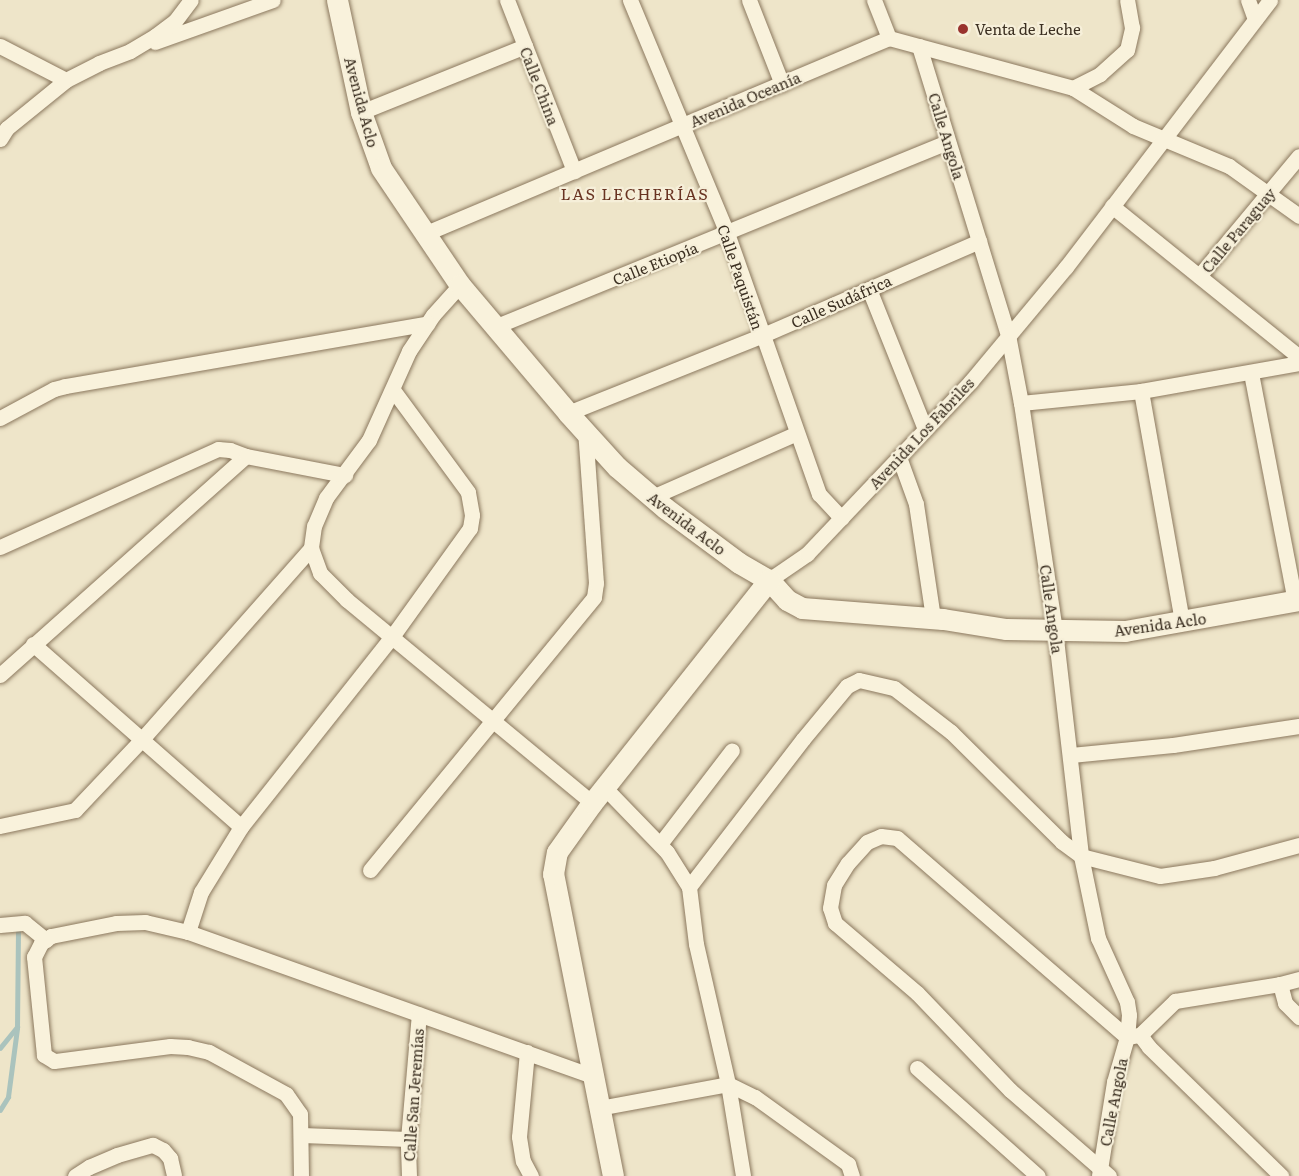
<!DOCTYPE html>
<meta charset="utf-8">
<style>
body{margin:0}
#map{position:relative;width:1299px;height:1176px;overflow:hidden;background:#eee5c9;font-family:Literata,serif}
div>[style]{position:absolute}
.stream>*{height:4.5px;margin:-2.25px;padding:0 2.25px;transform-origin:2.25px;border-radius:2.25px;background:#aac3bd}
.roads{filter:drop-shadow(0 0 2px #8b785e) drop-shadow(0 0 2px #8b785e)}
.street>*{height:15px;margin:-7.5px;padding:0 7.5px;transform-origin:7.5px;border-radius:7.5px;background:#f9f2dc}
.secondary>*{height:21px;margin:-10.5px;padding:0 10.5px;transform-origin:10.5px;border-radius:10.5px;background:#f9f2dc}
.dots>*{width:16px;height:16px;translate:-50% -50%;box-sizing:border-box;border:3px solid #f6efd9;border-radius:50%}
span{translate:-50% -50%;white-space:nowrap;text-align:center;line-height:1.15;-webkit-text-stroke:4.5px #f6efd9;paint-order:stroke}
.poi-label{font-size:15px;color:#3b2f21}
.left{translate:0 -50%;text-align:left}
.street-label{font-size:15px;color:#3b2f21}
.neighbourhood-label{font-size:16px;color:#683321;letter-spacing:1.5px}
</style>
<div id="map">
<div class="stream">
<i style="left:0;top:1048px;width:27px;rotate:-51deg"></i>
<i style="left:17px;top:1027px;width:96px;rotate:-89.4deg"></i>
<i style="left:0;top:1110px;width:15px;rotate:-58deg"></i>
<i style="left:8px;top:1097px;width:69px;rotate:-82.5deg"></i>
</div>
<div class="roads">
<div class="street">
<i style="left:507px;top:0;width:184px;rotate:68.6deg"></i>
<i style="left:630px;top:0;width:252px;rotate:67.4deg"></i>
<i style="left:727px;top:233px;width:277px;rotate:70.6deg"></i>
<i style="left:819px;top:494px;width:33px;rotate:47deg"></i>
<i style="left:749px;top:0;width:90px;rotate:68.6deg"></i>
<i style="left:874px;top:0;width:41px;rotate:68.5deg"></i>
<i style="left:1248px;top:0;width:20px;rotate:70deg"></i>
<i style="left:155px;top:42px;width:125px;rotate:-19.6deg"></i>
<i style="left:0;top:46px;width:74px;rotate:27.3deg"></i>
<i style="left:919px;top:46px;width:302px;rotate:72.9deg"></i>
<i style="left:1008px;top:335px;width:69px;rotate:79.2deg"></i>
<i style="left:1021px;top:403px;width:230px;rotate:81.5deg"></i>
<i style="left:1055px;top:630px;width:227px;rotate:83.4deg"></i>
<i style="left:1081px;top:856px;width:84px;rotate:78.3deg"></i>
<i style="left:1098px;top:938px;width:70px;rotate:65.6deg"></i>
<i style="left:1127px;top:1002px;width:13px;rotate:81deg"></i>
<i style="left:1129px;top:1015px;width:22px;rotate:95deg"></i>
<i style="left:1127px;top:1037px;width:47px;rotate:106.1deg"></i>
<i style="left:1114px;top:1082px;width:95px;rotate:99.1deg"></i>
<i style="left:1073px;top:88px;width:30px;rotate:-27deg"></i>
<i style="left:1100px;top:74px;width:36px;rotate:-42deg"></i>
<i style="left:1127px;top:50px;width:23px;rotate:-77deg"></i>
<i style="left:1132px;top:28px;width:28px;rotate:-100deg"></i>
<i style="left:361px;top:112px;width:177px;rotate:-21.9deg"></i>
<i style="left:0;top:139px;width:13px;rotate:-58deg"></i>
<i style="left:7px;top:128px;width:76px;rotate:-39.1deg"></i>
<i style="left:66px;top:80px;width:37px;rotate:-27deg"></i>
<i style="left:99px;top:63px;width:33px;rotate:-21deg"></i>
<i style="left:130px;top:51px;width:29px;rotate:-31deg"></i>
<i style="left:155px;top:36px;width:25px;rotate:-37deg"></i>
<i style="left:175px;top:21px;width:26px;rotate:-53deg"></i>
<i style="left:1112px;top:206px;width:240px;rotate:38.9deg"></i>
<i style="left:424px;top:234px;width:505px;rotate:-22.86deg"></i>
<i style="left:889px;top:38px;width:191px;rotate:15.2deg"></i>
<i style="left:1073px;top:88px;width:71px;rotate:32.3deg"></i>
<i style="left:1133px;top:126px;width:104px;rotate:22.6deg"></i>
<i style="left:1229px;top:166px;width:86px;rotate:35.5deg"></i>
<i style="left:1199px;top:276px;width:156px;rotate:-50.2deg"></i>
<i style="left:460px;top:285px;width:40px;rotate:132deg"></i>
<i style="left:433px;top:315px;width:43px;rotate:123.7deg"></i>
<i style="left:409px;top:351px;width:98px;rotate:114.2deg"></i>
<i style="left:369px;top:440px;width:72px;rotate:126.6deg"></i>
<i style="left:326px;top:498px;width:30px;rotate:113deg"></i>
<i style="left:314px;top:526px;width:22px;rotate:98deg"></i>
<i style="left:311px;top:548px;width:27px;rotate:70deg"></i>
<i style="left:320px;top:573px;width:38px;rotate:45deg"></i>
<i style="left:347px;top:600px;width:318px;rotate:39.6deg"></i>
<i style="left:869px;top:289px;width:151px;rotate:68.2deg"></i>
<i style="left:494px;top:327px;width:490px;rotate:-22.2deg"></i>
<i style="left:1251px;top:373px;width:232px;rotate:79.1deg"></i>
<i style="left:1141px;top:391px;width:235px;rotate:79.9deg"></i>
<i style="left:1021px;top:403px;width:121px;rotate:-5.7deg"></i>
<i style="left:1141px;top:391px;width:160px;rotate:-10deg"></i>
<i style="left:568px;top:413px;width:208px;rotate:-21.8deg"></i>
<i style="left:761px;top:336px;width:238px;rotate:-23.5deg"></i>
<i style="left:0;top:418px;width:61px;rotate:-28.2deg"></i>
<i style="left:54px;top:389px;width:11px;rotate:-15deg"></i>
<i style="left:65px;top:386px;width:368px;rotate:-9.8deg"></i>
<i style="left:899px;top:457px;width:50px;rotate:70.1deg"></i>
<i style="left:916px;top:504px;width:115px;rotate:81.5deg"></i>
<i style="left:652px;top:497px;width:158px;rotate:-23.8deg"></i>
<i style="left:0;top:547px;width:239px;rotate:-24.2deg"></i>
<i style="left:218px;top:449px;width:12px;rotate:5deg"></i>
<i style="left:230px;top:450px;width:17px;rotate:21deg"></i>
<i style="left:769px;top:580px;width:46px;rotate:-34.4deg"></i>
<i style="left:807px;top:554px;width:238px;rotate:-46.5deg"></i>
<i style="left:971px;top:381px;width:148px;rotate:-50.2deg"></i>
<i style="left:1066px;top:267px;width:336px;rotate:-52.6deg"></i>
<i style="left:33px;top:644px;width:277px;rotate:41.3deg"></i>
<i style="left:0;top:675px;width:329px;rotate:-41.7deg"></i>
<i style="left:246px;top:456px;width:101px;rotate:10.9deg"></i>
<i style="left:1071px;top:755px;width:102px;rotate:-5.6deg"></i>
<i style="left:1173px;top:745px;width:127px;rotate:-8.6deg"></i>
<i style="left:605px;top:788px;width:89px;rotate:45.9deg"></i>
<i style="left:667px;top:852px;width:41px;rotate:57.8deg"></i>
<i style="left:689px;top:887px;width:57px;rotate:83deg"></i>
<i style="left:696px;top:944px;width:144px;rotate:77.1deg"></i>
<i style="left:728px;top:1084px;width:93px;rotate:80.7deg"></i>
<i style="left:0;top:826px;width:77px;rotate:-12deg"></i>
<i style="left:75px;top:810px;width:99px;rotate:-46.6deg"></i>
<i style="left:143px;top:738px;width:254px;rotate:-48.5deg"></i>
<i style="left:660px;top:844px;width:118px;rotate:-52.5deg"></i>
<i style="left:370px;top:870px;width:353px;rotate:-50.6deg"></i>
<i style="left:594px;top:597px;width:14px;rotate:-82deg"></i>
<i style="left:596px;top:583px;width:152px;rotate:-94.1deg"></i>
<i style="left:689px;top:887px;width:187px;rotate:-52.4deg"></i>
<i style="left:803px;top:739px;width:69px;rotate:-50.3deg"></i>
<i style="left:847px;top:686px;width:13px;rotate:-27deg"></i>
<i style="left:859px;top:680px;width:36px;rotate:13deg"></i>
<i style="left:894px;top:688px;width:72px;rotate:37.7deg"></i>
<i style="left:951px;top:732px;width:156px;rotate:44.7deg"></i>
<i style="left:1062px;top:842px;width:24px;rotate:36deg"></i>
<i style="left:1081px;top:856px;width:81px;rotate:14.2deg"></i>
<i style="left:1160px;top:876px;width:55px;rotate:-8.4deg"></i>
<i style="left:1214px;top:868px;width:88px;rotate:-15.1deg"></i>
<i style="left:0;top:925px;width:25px;rotate:-5deg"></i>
<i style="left:25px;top:923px;width:27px;rotate:39deg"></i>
<i style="left:188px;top:932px;width:42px;rotate:-72deg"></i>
<i style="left:201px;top:892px;width:76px;rotate:-58.4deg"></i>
<i style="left:241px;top:827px;width:241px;rotate:-51.6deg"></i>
<i style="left:391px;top:638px;width:135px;rotate:-54.3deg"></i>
<i style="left:470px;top:528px;width:13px;rotate:-81deg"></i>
<i style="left:472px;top:515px;width:23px;rotate:-100deg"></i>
<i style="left:468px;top:492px;width:127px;rotate:-126.3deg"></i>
<i style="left:1280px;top:984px;width:20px;rotate:-15deg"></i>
<i style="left:1140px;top:1035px;width:15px;rotate:53deg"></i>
<i style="left:1149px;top:1047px;width:185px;rotate:44.3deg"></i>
<i style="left:527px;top:1052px;width:85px;rotate:95.4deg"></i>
<i style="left:519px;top:1137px;width:24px;rotate:81deg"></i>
<i style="left:523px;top:1161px;width:17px;rotate:62deg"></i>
<i style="left:917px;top:1068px;width:162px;rotate:41.8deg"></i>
<i style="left:599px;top:1108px;width:131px;rotate:-10.5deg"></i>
<i style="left:728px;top:1084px;width:30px;rotate:26deg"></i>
<i style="left:755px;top:1097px;width:115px;rotate:35.8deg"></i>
<i style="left:848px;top:1164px;width:13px;rotate:72deg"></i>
<i style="left:302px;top:1135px;width:106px;rotate:2.2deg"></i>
<i style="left:75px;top:1176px;width:17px;rotate:-33deg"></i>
<i style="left:89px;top:1167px;width:30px;rotate:-23deg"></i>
<i style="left:117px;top:1155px;width:37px;rotate:-16deg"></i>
<i style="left:153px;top:1145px;width:11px;rotate:27deg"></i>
<i style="left:163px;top:1150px;width:11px;rotate:49deg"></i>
<i style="left:170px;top:1158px;width:18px;rotate:77deg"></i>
<i style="left:301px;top:1176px;width:62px;rotate:-90.9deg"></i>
<i style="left:300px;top:1114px;width:24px;rotate:-125deg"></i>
<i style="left:286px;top:1094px;width:88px;rotate:-151.4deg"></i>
<i style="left:209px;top:1052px;width:22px;rotate:-167deg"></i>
<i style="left:188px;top:1047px;width:18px;rotate:-177deg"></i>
<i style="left:170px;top:1046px;width:117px;rotate:172.6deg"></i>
<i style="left:54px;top:1061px;width:12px;rotate:-149deg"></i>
<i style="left:44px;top:1055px;width:99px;rotate:-95.8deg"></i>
<i style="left:34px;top:957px;width:16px;rotate:-63deg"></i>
<i style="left:41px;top:943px;width:12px;rotate:-35deg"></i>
<i style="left:51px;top:936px;width:66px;rotate:-11.3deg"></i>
<i style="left:116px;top:923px;width:29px;rotate:-2deg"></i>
<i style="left:145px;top:922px;width:44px;rotate:13.1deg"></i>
<i style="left:188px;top:932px;width:430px;rotate:19.6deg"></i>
<i style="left:409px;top:1176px;width:37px;rotate:-92deg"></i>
<i style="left:408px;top:1139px;width:125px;rotate:-85deg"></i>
<i style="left:1109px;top:1176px;width:131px;rotate:-139deg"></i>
<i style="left:1010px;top:1090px;width:134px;rotate:-133.8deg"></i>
<i style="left:917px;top:993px;width:108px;rotate:-139.5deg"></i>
<i style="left:835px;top:923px;width:16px;rotate:-108deg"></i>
<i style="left:830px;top:908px;width:23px;rotate:-80deg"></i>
<i style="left:834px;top:885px;width:26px;rotate:-58deg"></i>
<i style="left:848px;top:863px;width:28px;rotate:-48deg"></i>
<i style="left:867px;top:842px;width:15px;rotate:-23deg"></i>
<i style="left:881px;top:836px;width:16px;rotate:7deg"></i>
<i style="left:897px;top:838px;width:304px;rotate:40.9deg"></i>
<i style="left:1127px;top:1037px;width:13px;rotate:-9deg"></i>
<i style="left:1140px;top:1035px;width:49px;rotate:-44.2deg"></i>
<i style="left:1175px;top:1001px;width:106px;rotate:-9.2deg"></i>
<i style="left:1280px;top:984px;width:20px;rotate:75deg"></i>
<i style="left:1285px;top:1003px;width:20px;rotate:45deg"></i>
</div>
<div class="secondary">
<i style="left:337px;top:0;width:115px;rotate:77.9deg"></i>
<i style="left:361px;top:112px;width:59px;rotate:70.3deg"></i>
<i style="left:381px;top:168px;width:141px;rotate:56deg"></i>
<i style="left:460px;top:285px;width:167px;rotate:49.8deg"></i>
<i style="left:568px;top:413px;width:73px;rotate:47.8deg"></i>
<i style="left:617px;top:467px;width:63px;rotate:40.5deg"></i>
<i style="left:665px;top:508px;width:92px;rotate:36.6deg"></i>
<i style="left:739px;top:563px;width:34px;rotate:30deg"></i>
<i style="left:769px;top:580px;width:27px;rotate:48deg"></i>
<i style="left:787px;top:600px;width:17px;rotate:28deg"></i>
<i style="left:802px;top:608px;width:141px;rotate:4.5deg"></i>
<i style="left:943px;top:619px;width:64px;rotate:9deg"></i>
<i style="left:1006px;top:629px;width:119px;rotate:1deg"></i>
<i style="left:1125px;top:631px;width:177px;rotate:-10.1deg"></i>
<i style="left:613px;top:1176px;width:308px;rotate:-101.2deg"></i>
<i style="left:553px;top:874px;width:22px;rotate:-80deg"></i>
<i style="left:557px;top:852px;width:60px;rotate:-54.5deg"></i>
<i style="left:592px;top:803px;width:285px;rotate:-51.6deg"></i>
</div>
</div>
<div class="dots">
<i style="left:963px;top:29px;background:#99332e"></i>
</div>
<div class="poi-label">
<span class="left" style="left:975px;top:29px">Venta de Leche</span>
</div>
<div class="street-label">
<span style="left:540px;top:86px;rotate:69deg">Calle China</span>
<span style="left:745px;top:99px;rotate:-23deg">Avenida Oceanía</span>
<span style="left:362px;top:102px;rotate:75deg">Avenida Aclo</span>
<span style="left:947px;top:136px;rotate:73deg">Calle Angola</span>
<span style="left:1238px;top:230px;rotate:-50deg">Calle Paraguay</span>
<span style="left:655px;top:263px;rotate:-22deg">Calle Etiopía</span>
<span style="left:741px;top:277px;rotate:71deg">Calle Paquistán</span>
<span style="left:841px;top:301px;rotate:-24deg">Calle Sudáfrica</span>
<span style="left:921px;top:433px;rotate:-47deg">Avenida Los Fabriles</span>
<span style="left:687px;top:523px;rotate:37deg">Avenida Aclo</span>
<span style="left:1052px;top:609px;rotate:82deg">Calle Angola</span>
<span style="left:1160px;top:624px;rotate:-8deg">Avenida Aclo</span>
<span style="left:413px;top:1095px;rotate:-86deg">Calle San Jeremías</span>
<span style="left:1113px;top:1102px;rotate:-79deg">Calle Angola</span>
</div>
<div class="neighbourhood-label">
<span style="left:635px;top:193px">LAS LECHERÍAS</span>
</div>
</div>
